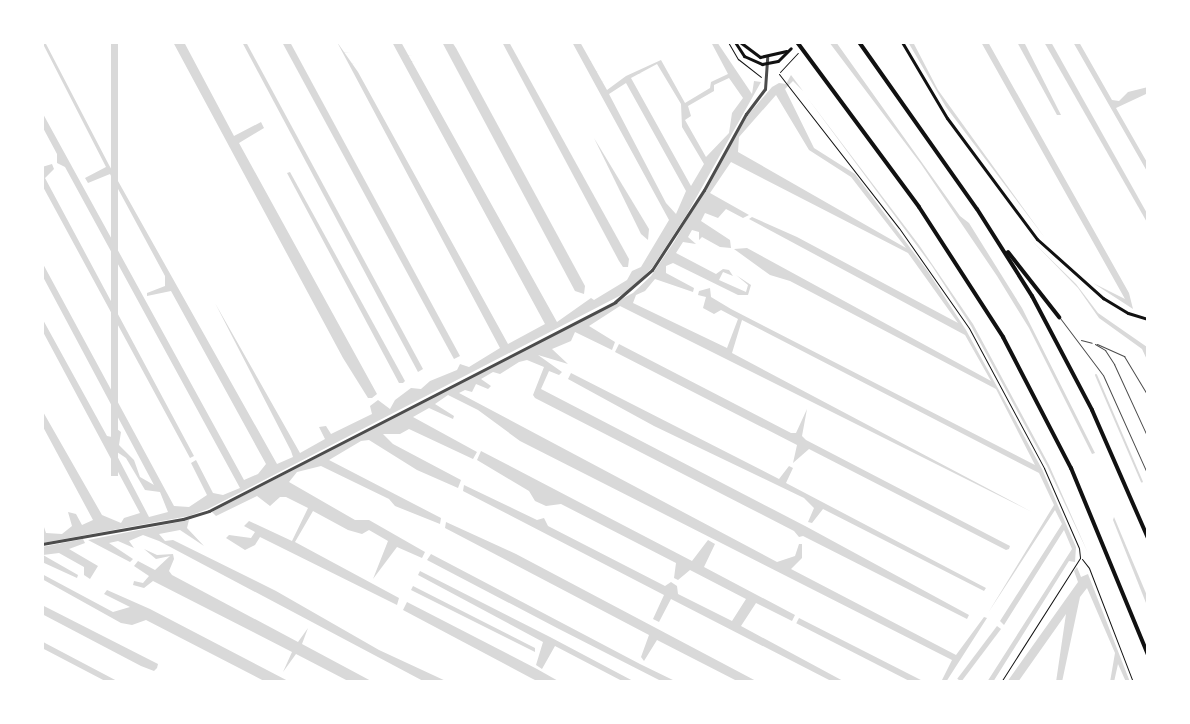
<!DOCTYPE html>
<style>
body{margin:0}
#map{position:relative;width:1190px;height:724px;overflow:hidden;background:#fff;font-family:Ubuntu,sans-serif}
div>[style]{position:absolute}
.water>*{inset:0;background:#d9d9d9;transform-origin:0 0}
.stream>*{height:2px;margin:-1px;padding:0 1px;transform-origin:1px;border-radius:1px;background:#d9d9d9}
.path>*{height:1px;margin:-0.5px;padding:0 0.5px;transform-origin:0.5px;border-radius:0.5px;background:#111}
.service>*{height:1px;margin:-0.5px;padding:0 0.5px;transform-origin:0.5px;border-radius:0.5px;background:#4c4c4c}
.tertiary>*{height:3px;margin:-1.5px;padding:0 1.5px;transform-origin:1.5px;border-radius:1.5px;background:#4c4c4c}
.secondary>*{height:3px;margin:-1.5px;padding:0 1.5px;transform-origin:1.5px;border-radius:1.5px;background:#111}
.motorway>*{height:4px;margin:-2px;padding:0 2px;transform-origin:2px;border-radius:2px;background:#111}
span{translate:-50% -50%;white-space:nowrap;text-align:center;line-height:1.15;-webkit-text-stroke:6px #fff;paint-order:stroke}
.frame{position:absolute;inset:0;border:44px solid #fff;pointer-events:none}
</style>
<div id="map">
<div class="water">
<i style="clip-path:polygon(evenodd,42px 42px,45px 42px,109px 165px,277px 464px,293px 457px,291px 451px,215px 303px,300px 453px,325px 439px,319px 427px,326px 426px,331px 434px,372px 414px,370px 406px,378px 400px,390px 409px,395px 400px,411px 388px,421px 389px,430px 381px,457px 370px,460px 364px,469px 367px,500px 348px,337px 42px,358px 72px,508px 344px,545px 324px,392px 42px,401px 42px,557px 322px,591px 298px,594px 300px,627px 280px,632px 271px,641px 267px,669px 220px,572px 42px,580px 42px,607px 90px,626px 76px,661px 60px,685px 103px,710px 88px,711px 82px,728px 74px,711px 42px,717px 42px,752px 94px,754px 81px,761px 82px,687px 214px,652px 268px,627px 292px,208px 509px,189px 516px,42px 543px,42px 521px,46px 533px,62px 534px,72px 526px,68px 512px,76px 514px,82px 525px,93px 520px,42px 425px,42px 410px,102px 515px,121px 523px,124px 518px,140px 513px,42px 330px,42px 318px,107px 436px,112px 437px,117px 429px,121px 432px,119px 445px,134px 460px,140px 477px,154px 485px,42px 275px,42px 262px,174px 506px,189px 507px,207px 495px,191px 463px,196px 460px,213px 493px,223px 495px,240px 488px,65px 167px,57px 163px,57px 154px,42px 126px,42px 112px,244px 480px,258px 474px,266px 464px,171px 291px,147px 296px,147px 293px,165px 286px,165px 276px,110px 174px,88px 183px,85px 178px,106px 167px,42px 42px,657px 64px,681px 104px,682px 127px,704px 164px,691px 186px,631px 78px,657px 64px,42px 42px,729px 78px,743px 98px,732px 113px,729px 133px,706px 157px,685px 120px,691px 116px,688px 106px,714px 91px,714px 85px,729px 78px,42px 42px,626px 83px,686px 191px,676px 214px,666px 203px,609px 94px,626px 83px,42px 42px,114px 450px,126px 458px,145px 490px,160px 492px,168px 512px,149px 517px,114px 450px)"></i>
<i style="left:111px;top:42px;width:7px;height:434px"></i>
<i style="clip-path:polygon(173px 42px,184px 42px,234px 136px,261px 122px,264px 128px,239px 143px,377px 394px,372px 398px,368px 398px,343px 358px)"></i>
<i style="clip-path:polygon(242px 42px,246px 42px,423px 369px,418px 372px)"></i>
<i style="clip-path:polygon(282px 42px,290px 42px,460px 356px,454px 359px,449px 350px)"></i>
<i style="clip-path:polygon(442px 42px,452px 42px,456px 48px,585px 286px,584px 294px,575px 291px)"></i>
<i style="clip-path:polygon(502px 42px,509px 42px,629px 259px,628px 267px,623px 267px,619px 261px)"></i>
<i style="clip-path:polygon(829px 42px,836px 42px,960px 216px,969px 223px,1022px 308px,1095px 453px,1092px 454px,1029px 328px,997px 276px,921px 164px)"></i>
<i style="clip-path:polygon(908px 42px,913px 42px,938px 90px,1045px 238px,946px 107px)"></i>
<i style="clip-path:polygon(981px 42px,988px 42px,1129px 293px,1133px 309px,1093px 283px,1125px 299px)"></i>
<i style="clip-path:polygon(1017px 42px,1024px 42px,1061px 115px,1057px 115px)"></i>
<i style="clip-path:polygon(1044px 42px,1051px 42px,1148px 215px,1148px 224px)"></i>
<i style="clip-path:polygon(1073px 42px,1079px 42px,1112px 100px,1119px 101px,1128px 92px,1148px 87px,1146px 94px,1116px 108px,1148px 164px,1148px 173px)"></i>
<i style="clip-path:polygon(evenodd,791px 75px,803px 91px,793px 81px,785px 89px,814px 148px,855px 174px,929px 273px,966px 330px,1042px 469px,1076px 547px,1075px 562px,1069px 561px,993px 682px,987px 682px,1072px 549px,1064px 530px,1004px 625px,1000px 621px,1062px 524px,1055px 510px,988px 613px,1054px 505px,1039px 473px,742px 320px,732px 353px,1032px 512px,620px 306px,589px 326px,615px 342px,612px 350px,575px 332px,571px 341px,552px 349px,568px 364px,538px 355px,562px 372px,559px 375px,549px 371px,541px 389px,807px 527px,969px 615px,967px 619px,803px 536px,799px 537px,794px 531px,535px 398px,533px 395px,544px 367px,527px 360px,519px 362px,500px 374px,493px 372px,481px 379px,491px 386px,488px 389px,476px 384px,472px 392px,465px 390px,459px 393px,777px 562px,795px 556px,799px 544px,802px 544px,802px 558px,791px 569px,956px 655px,984px 617px,987px 618px,946px 682px,941px 682px,952px 660px,520px 441px,478px 410px,448px 395px,435px 404px,454px 416px,453px 419px,429px 408px,413px 417px,477px 452px,473px 459px,409px 429px,400px 434px,383px 434px,393px 444px,461px 480px,458px 488px,417px 470px,369px 440px,361px 441px,329px 460px,441px 518px,440px 524px,395px 506px,389px 499px,321px 466px,297px 472px,289px 482px,355px 520px,369px 520px,425px 552px,422px 558px,397px 547px,373px 579px,388px 541px,369px 530px,362px 534px,348px 530px,313px 511px,295px 542px,399px 598px,397px 605px,260px 537px,255px 545px,245px 550px,226px 538px,229px 535px,251px 538px,255px 532px,244px 526px,249px 521px,292px 541px,308px 508px,286px 497px,280px 497px,270px 506px,257px 496px,216px 516px,212px 512px,633px 293px,651px 276px,674px 242px,748px 115px,772px 87px,779px 83px,786px 84px,791px 75px,776px 95px,809px 150px,851px 177px,906px 248px,738px 152px,739px 137px,776px 95px,791px 75px,731px 162px,908px 253px,958px 323px,797px 237px,752px 217px,749px 219px,965px 335px,991px 381px,747px 248px,734px 249px,770px 275px,790px 281px,996px 389px,1035px 465px,731px 309px,711px 297px,710px 288px,699px 291px,698px 295px,706px 297px,703px 308px,714px 314px,721px 310px,738px 319px,727px 348px,633px 303px,636px 295px,645px 291px,655px 279px,693px 292px,694px 288px,666px 273px,666px 266px,673px 263px,738px 295px,748px 295px,751px 285px,736px 275px,748px 285px,746px 292px,719px 280px,723px 272px,733px 276px,729px 270px,723px 269px,716px 274px,676px 253px,683px 242px,696px 244px,688px 237px,692px 230px,699px 232px,699px 240px,702px 237px,720px 247px,731px 248px,730px 240px,701px 221px,705px 213px,718px 218px,726px 209px,743px 218px,749px 215px,710px 193px,731px 162px)"></i>
<i style="clip-path:polygon(806px 96px,919px 245px,973px 324px,1049px 465px,1088px 553px,1047px 466px,971px 326px,932px 266px)"></i>
<i style="clip-path:polygon(594px 138px,649px 229px,648px 240px,641px 234px)"></i>
<i style="clip-path:polygon(52px 164px,54px 169px,45px 178px,194px 456px,190px 458px,42px 185px,42px 167px)"></i>
<i style="clip-path:polygon(290px 172px,405px 381px,403px 383px,399px 383px,287px 173px)"></i>
<i style="clip-path:polygon(1032px 241px,1076px 284px,1098px 313px,1147px 347px,1148px 362px,1142px 349px,1099px 318px,1078px 288px)"></i>
<i style="clip-path:polygon(619px 344px,791px 433px,796px 433px,807px 409px,802px 436px,806px 440px,1010px 546px,1009px 549px,1006px 550px,809px 449px,793px 463px,797px 445px,615px 352px)"></i>
<i style="clip-path:polygon(571px 373px,779px 479px,789px 466px,793px 468px,786px 483px,986px 588px,984px 591px,823px 509px,812px 523px,808px 522px,814px 508px,804px 498px,654px 426px,568px 379px)"></i>
<i style="clip-path:polygon(481px 451px,692px 561px,708px 540px,715px 544px,704px 567px,795px 615px,792px 621px,756px 603px,741px 626px,845px 682px,833px 682px,671px 599px,659px 622px,653px 619px,664px 595px,463px 491px,464px 485px,537px 520px,544px 518px,548px 526px,665px 586px,671px 582px,677px 586px,678px 594px,732px 621px,746px 599px,690px 570px,678px 580px,674px 578px,676px 563px,561px 504px,546px 506px,535px 501px,529px 491px,477px 460px)"></i>
<i style="clip-path:polygon(1114px 517px,1148px 598px,1148px 608px,1113px 520px)"></i>
<i style="clip-path:polygon(189px 520px,187px 528px,204px 546px,180px 530px,159px 534px,165px 541px,173px 540px,276px 591px,379px 650px,448px 682px,425px 682px,159px 541px,143px 535px,129px 541px,134px 548px,118px 541px,109px 543px,133px 559px,130px 562px,88px 540px)"></i>
<i style="clip-path:polygon(446px 522px,516px 554px,758px 682px,739px 682px,657px 640px,644px 661px,641px 657px,649px 635px,445px 528px)"></i>
<i style="clip-path:polygon(83px 539px,85px 543px,69px 549px,98px 566px,90px 579px,84px 575px,84px 567px,59px 553px,43px 555px,78px 575px,77px 578px,42px 562px,42px 547px)"></i>
<i style="clip-path:polygon(144px 549px,157px 555px,173px 554px,174px 559px,169px 571px,172px 575px,298px 642px,308px 628px,302px 644px,373px 682px,350px 682px,296px 654px,283px 672px,292px 652px,153px 581px,144px 588px,133px 585px,134px 581px,143px 583px,149px 576px,134px 566px,138px 561px,155px 570px,170px 556px,156px 559px)"></i>
<i style="clip-path:polygon(431px 554px,640px 664px,677px 682px,663px 682px,557px 628px,427px 560px)"></i>
<i style="clip-path:polygon(1077px 567px,1081px 577px,1088px 574px,1130px 682px,1126px 682px,1118px 664px,1114px 682px,1110px 682px,1115px 653px,1087px 588px,1080px 597px,1062px 682px,1056px 682px,1066px 614px,1018px 682px,1007px 682px,1078px 582px,1074px 571px)"></i>
<i style="clip-path:polygon(420px 571px,550px 637px,635px 682px,624px 682px,555px 646px,542px 669px,536px 665px,543px 642px,418px 575px)"></i>
<i style="clip-path:polygon(42px 574px,113px 612px,130px 607px,104px 594px,107px 590px,150px 609px,290px 682px,266px 682px,146px 620px,132px 625px,121px 623px,42px 579px)"></i>
<i style="clip-path:polygon(413px 586px,535px 648px,535px 652px,411px 590px)"></i>
<i style="clip-path:polygon(407px 602px,537px 669px,560px 682px,539px 682px,531px 678px,403px 610px)"></i>
<i style="clip-path:polygon(42px 605px,158px 664px,157px 668px,154px 671px,141px 666px,42px 614px)"></i>
<i style="left:799px;top:618px;width:139px;height:6px;rotate:27deg"></i>
<i style="left:997px;top:626px;width:5px;height:66px;rotate:37deg"></i>
<i style="clip-path:polygon(42px 641px,45px 643px,119px 682px,107px 682px,42px 648px)"></i>
</div>
<div class="stream">
<i style="left:1096px;top:375px;width:116px;rotate:66.7deg"></i>
</div>
<div class="path">
<i style="left:728px;top:42px;width:20px;rotate:60deg"></i>
<i style="left:738px;top:59px;width:29px;rotate:38deg"></i>
<i style="left:780px;top:72px;width:26px;rotate:-47deg"></i>
<i style="left:779px;top:74px;width:195px;rotate:52.1deg"></i>
<i style="left:899px;top:228px;width:122px;rotate:55deg"></i>
<i style="left:969px;top:328px;width:159px;rotate:61.8deg"></i>
<i style="left:1044px;top:468px;width:87px;rotate:66.4deg"></i>
<i style="left:1079px;top:548px;width:10px;rotate:84deg"></i>
<i style="left:1080px;top:558px;width:147px;rotate:122.5deg"></i>
<i style="left:1082px;top:559px;width:11px;rotate:52deg"></i>
<i style="left:1089px;top:568px;width:122px;rotate:68.9deg"></i>
</div>
<div class="service">
<i style="left:1060px;top:318px;width:71px;rotate:53deg"></i>
<i style="left:1103px;top:375px;width:110px;rotate:65.8deg"></i>
<i style="left:1081px;top:340px;width:11px;rotate:15deg"></i>
<i style="left:1095px;top:344px;width:12px;rotate:31deg"></i>
<i style="left:1105px;top:350px;width:17px;rotate:57deg"></i>
<i style="left:1114px;top:364px;width:81px;rotate:65.3deg"></i>
<i style="left:1097px;top:344px;width:30px;rotate:24deg"></i>
<i style="left:1124px;top:356px;width:47px;rotate:59deg"></i>
</div>
<div class="tertiary">
<i style="left:42px;top:544px;width:143px;rotate:-10.1deg"></i>
<i style="left:183px;top:519px;width:27px;rotate:-17deg"></i>
<i style="left:209px;top:511px;width:457px;rotate:-27.2deg"></i>
<i style="left:615px;top:302px;width:49px;rotate:-40.9deg"></i>
<i style="left:652px;top:270px;width:95px;rotate:-57deg"></i>
<i style="left:704px;top:190px;width:87px;rotate:-61.1deg"></i>
<i style="left:746px;top:114px;width:31px;rotate:-53deg"></i>
<i style="left:765px;top:89px;width:32px;rotate:-86deg"></i>
</div>
<div class="secondary">
<i style="left:735px;top:42px;width:17px;rotate:57deg"></i>
<i style="left:744px;top:56px;width:20px;rotate:24deg"></i>
<i style="left:762px;top:64px;width:16px;rotate:-11deg"></i>
<i style="left:778px;top:61px;width:18px;rotate:-45deg"></i>
<i style="left:740px;top:42px;width:25px;rotate:37deg"></i>
<i style="left:760px;top:57px;width:27px;rotate:-13deg"></i>
<i style="left:902px;top:42px;width:88px;rotate:59.4deg"></i>
<i style="left:947px;top:118px;width:151px;rotate:53.4deg"></i>
<i style="left:1037px;top:239px;width:89px;rotate:41.8deg"></i>
<i style="left:1103px;top:298px;width:29px;rotate:31deg"></i>
<i style="left:1128px;top:313px;width:21px;rotate:17deg"></i>
</div>
<div class="motorway">
<i style="left:797px;top:42px;width:205px;rotate:53.5deg"></i>
<i style="left:919px;top:207px;width:155px;rotate:57.1deg"></i>
<i style="left:1003px;top:337px;width:148px;rotate:62.6deg"></i>
<i style="left:1071px;top:468px;width:202px;rotate:67.6deg"></i>
<i style="left:859px;top:42px;width:204px;rotate:54.8deg"></i>
<i style="left:977px;top:209px;width:103px;rotate:57.7deg"></i>
<i style="left:1032px;top:296px;width:129px;rotate:62.2deg"></i>
<i style="left:1092px;top:410px;width:140px;rotate:66.4deg"></i>
<i style="left:1008px;top:252px;width:83px;rotate:51.9deg"></i>
</div>
<div class="frame"></div>
</div>
